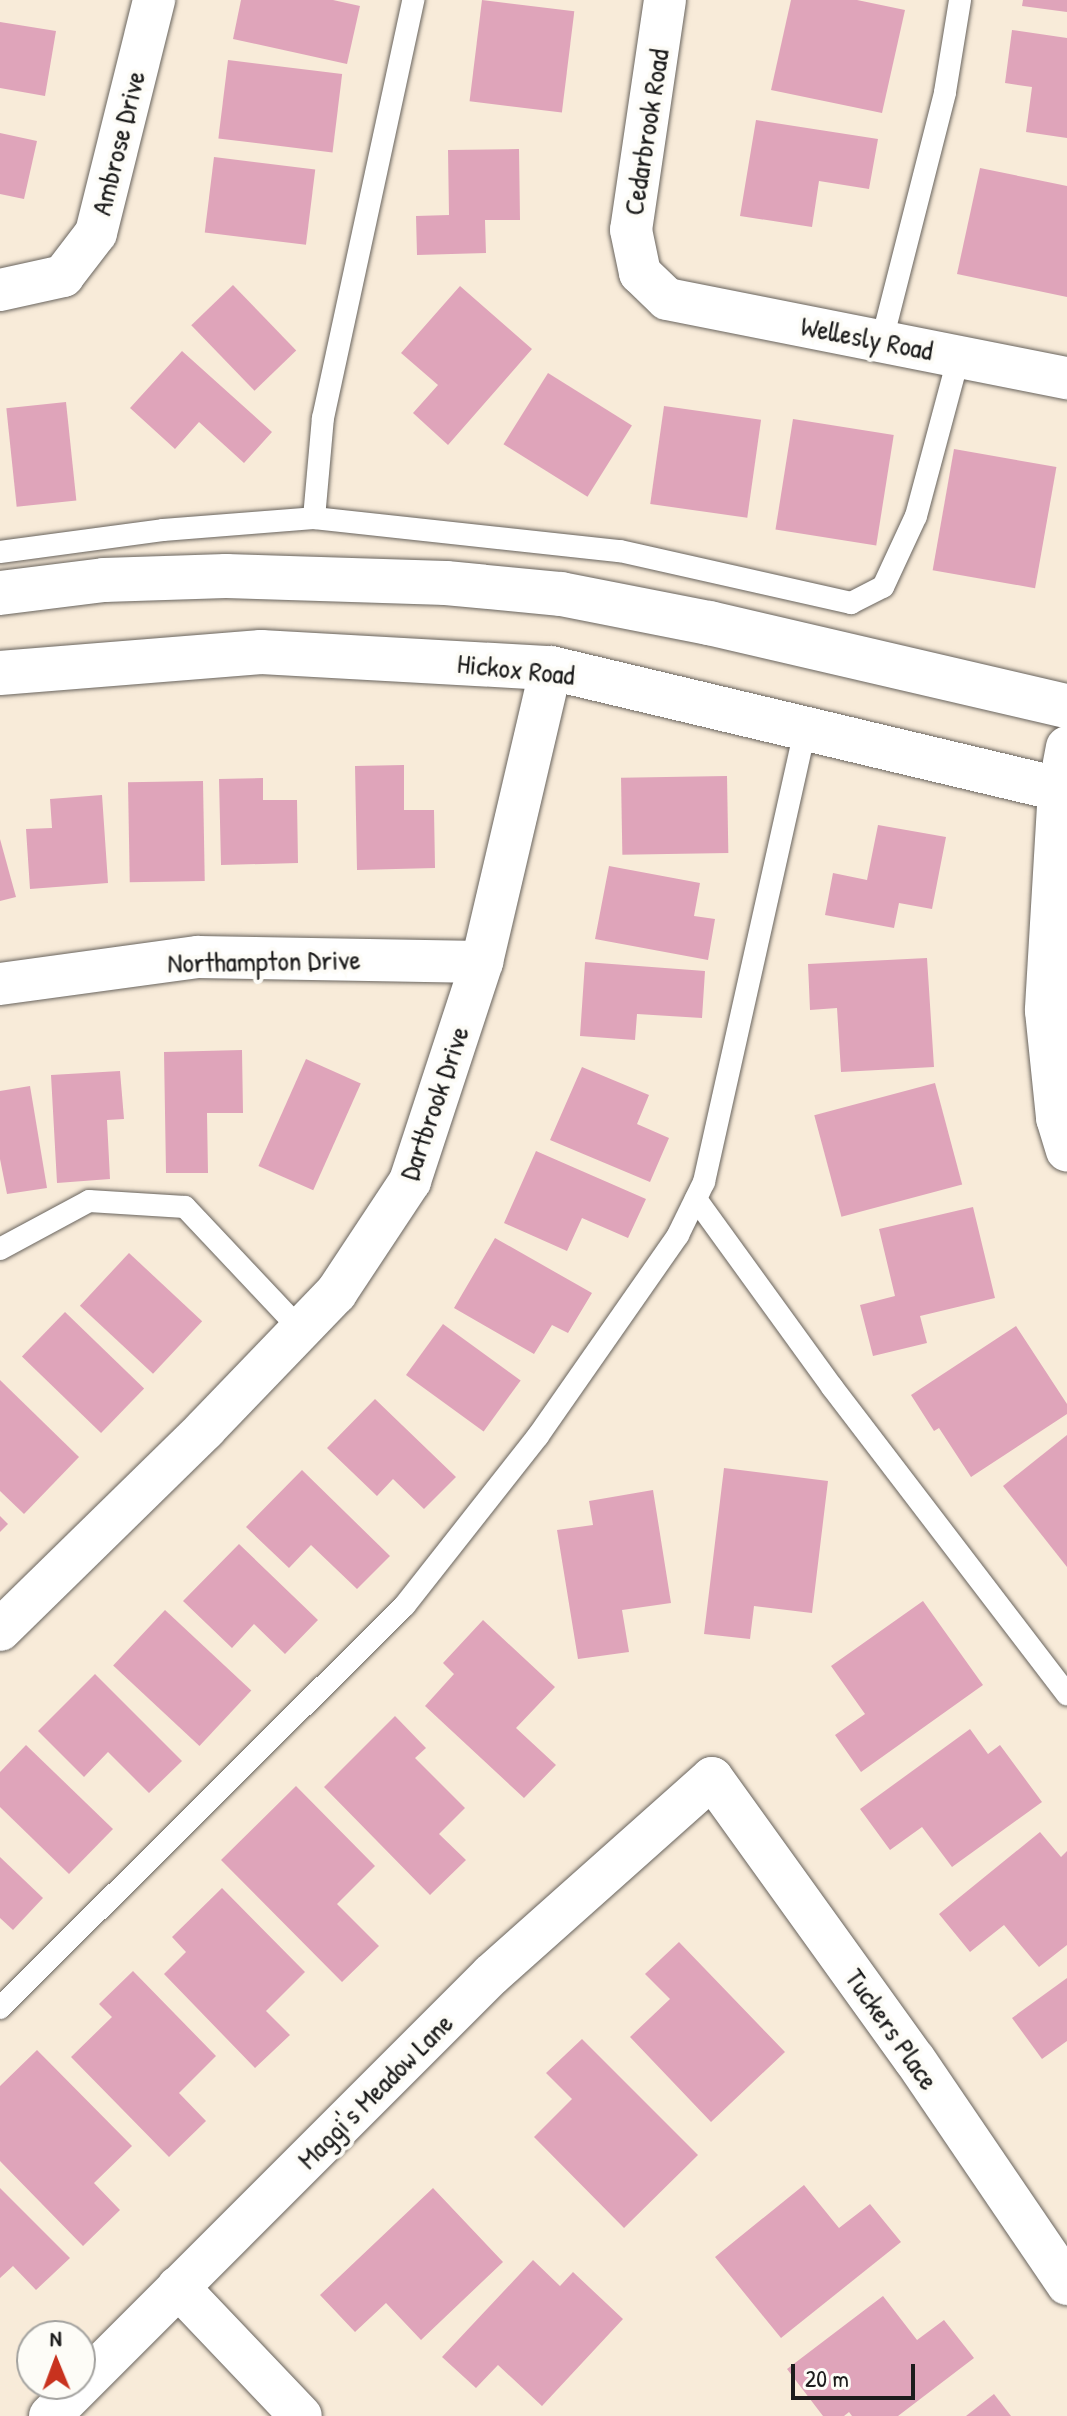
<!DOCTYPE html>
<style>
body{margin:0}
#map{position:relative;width:1067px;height:2416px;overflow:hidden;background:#f8ebd9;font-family:"Patrick Hand",sans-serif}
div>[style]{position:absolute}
.building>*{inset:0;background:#dfa4ba;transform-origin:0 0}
.roads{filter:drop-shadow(0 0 2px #69645e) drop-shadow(0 0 2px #69645e)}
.lane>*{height:22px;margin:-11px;padding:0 11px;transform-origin:11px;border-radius:11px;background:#fff}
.street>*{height:42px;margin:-21px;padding:0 21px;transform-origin:21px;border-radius:21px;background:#fff}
.secondary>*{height:44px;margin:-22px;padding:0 22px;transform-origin:22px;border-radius:22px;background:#fff}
span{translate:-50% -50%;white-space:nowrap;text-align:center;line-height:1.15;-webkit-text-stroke:8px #fdfcf7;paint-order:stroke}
.street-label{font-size:28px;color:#1c1c1c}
.north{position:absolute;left:16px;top:2320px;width:80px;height:80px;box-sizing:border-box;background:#fdfcf7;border:2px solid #a3a29f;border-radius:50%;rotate:359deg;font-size:22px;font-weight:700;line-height:32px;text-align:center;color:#1c1c1c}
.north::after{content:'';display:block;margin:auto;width:28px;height:36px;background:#c8321e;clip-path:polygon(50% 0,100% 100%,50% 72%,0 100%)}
.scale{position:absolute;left:791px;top:2364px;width:124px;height:36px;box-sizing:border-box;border:4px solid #1c1c1c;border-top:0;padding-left:10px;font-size:24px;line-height:28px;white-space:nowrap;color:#1c1c1c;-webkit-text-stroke:6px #fdfcf7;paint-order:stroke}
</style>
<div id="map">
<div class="building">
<i style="clip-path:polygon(241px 0,333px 0,360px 6px,347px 64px,233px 39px)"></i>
<i style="left:482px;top:0;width:93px;height:102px;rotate:7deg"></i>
<i style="clip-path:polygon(791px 0,857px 0,905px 10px,882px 113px,771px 90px)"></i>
<i style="clip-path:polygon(1023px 0,1067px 0,1067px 12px,1022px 6px)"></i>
<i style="clip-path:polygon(0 22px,56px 31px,45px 96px,0 88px)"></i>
<i style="clip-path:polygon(1012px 30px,1067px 38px,1067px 138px,1026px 132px,1032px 87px,1005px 83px)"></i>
<i style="left:228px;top:60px;width:115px;height:79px;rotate:7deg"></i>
<i style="clip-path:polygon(756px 120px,878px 139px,869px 189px,819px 181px,812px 227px,740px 216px)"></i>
<i style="clip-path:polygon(0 133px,37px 141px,24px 199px,0 194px)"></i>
<i style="clip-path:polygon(519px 149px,520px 220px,485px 220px,486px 253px,417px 255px,416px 216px,449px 215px,448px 150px)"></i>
<i style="left:214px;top:157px;width:102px;height:76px;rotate:7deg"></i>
<i style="clip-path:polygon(980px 168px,1067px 186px,1067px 297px,957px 274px)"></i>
<i style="left:233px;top:285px;width:91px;height:58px;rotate:46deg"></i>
<i style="clip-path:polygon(460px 286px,532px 349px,448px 445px,413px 413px,438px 385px,401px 353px)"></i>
<i style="clip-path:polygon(182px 351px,272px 432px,244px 463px,199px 422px,175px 449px,130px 408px)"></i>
<i style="left:548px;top:373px;width:99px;height:84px;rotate:32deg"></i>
<i style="left:66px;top:402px;width:99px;height:60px;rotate:84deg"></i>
<i style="left:664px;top:406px;width:98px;height:99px;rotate:8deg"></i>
<i style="left:793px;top:419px;width:102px;height:112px;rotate:9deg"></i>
<i style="left:954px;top:449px;width:104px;height:123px;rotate:10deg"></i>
<i style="clip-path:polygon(404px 765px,404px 810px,434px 810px,435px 868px,357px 870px,355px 766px)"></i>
<i style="left:727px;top:776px;width:77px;height:106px;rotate:89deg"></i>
<i style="clip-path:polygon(263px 778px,263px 800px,297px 800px,298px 863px,221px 865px,219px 779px)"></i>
<i style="left:203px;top:781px;width:100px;height:75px;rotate:89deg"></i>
<i style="clip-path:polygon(102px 795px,108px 883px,30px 889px,26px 829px,52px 828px,50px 799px)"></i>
<i style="clip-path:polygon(878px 825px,946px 837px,932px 909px,899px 903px,894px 928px,825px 915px,833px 873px,867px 880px)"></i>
<i style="clip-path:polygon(0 839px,16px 897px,0 901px)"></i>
<i style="clip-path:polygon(609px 866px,700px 883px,694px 916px,715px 919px,708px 960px,595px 939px)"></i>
<i style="clip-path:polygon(927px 958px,934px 1067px,841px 1072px,837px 1008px,810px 1010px,808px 964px)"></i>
<i style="clip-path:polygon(585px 962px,705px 971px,702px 1018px,637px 1014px,635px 1040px,580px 1036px)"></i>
<i style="clip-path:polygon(242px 1050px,243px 1113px,207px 1113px,208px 1173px,166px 1173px,164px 1052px)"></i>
<i style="left:306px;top:1059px;width:60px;height:117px;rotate:24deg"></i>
<i style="clip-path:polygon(582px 1067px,649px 1095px,637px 1124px,669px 1138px,650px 1182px,550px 1140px)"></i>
<i style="clip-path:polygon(120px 1071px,124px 1119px,107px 1120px,110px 1179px,57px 1183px,51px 1075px)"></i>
<i style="left:935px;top:1083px;width:105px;height:125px;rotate:75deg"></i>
<i style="clip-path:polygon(30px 1086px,47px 1188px,7px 1194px,0 1159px,0 1091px)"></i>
<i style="clip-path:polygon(536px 1151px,646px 1199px,628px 1238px,582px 1218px,567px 1251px,504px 1223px)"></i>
<i style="clip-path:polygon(973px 1207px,995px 1298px,920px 1316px,927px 1343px,873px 1356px,860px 1305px,895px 1296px,879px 1229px)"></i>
<i style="clip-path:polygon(495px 1238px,592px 1293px,568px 1333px,552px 1325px,534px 1354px,454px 1308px)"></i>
<i style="left:129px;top:1253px;width:100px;height:72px;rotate:43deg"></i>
<i style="left:65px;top:1312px;width:110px;height:62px;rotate:44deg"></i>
<i style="left:443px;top:1324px;width:96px;height:63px;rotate:36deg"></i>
<i style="clip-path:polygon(1016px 1326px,1067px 1404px,1067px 1414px,971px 1477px,939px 1428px,934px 1431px,911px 1395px)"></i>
<i style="clip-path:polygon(0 1380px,79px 1457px,24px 1514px,0 1491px)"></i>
<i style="clip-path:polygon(375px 1399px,456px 1477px,424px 1509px,393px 1479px,377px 1496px,327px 1448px)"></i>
<i style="clip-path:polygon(1067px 1435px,1067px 1567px,1003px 1486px)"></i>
<i style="clip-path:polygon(724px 1468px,828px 1481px,812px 1613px,754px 1606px,750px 1639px,704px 1634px)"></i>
<i style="clip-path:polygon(302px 1470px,390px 1556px,357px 1589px,311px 1545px,289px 1568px,246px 1527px)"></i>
<i style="clip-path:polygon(653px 1490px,671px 1603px,622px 1610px,629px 1652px,578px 1659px,557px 1530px,593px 1525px,589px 1501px)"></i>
<i style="clip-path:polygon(0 1516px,8px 1524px,0 1532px)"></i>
<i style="clip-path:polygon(239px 1544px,318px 1620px,285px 1654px,254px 1624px,232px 1648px,183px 1601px)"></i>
<i style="clip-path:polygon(923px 1601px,983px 1685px,861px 1772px,835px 1735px,865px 1714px,831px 1666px)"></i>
<i style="left:165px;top:1610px;width:118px;height:76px;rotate:43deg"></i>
<i style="clip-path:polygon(483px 1620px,555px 1687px,516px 1728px,556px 1765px,524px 1798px,425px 1706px,454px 1674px,443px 1663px)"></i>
<i style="clip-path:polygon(95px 1674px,182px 1761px,149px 1793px,108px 1752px,84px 1777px,38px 1731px)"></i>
<i style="clip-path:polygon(395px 1716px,426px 1748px,415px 1758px,465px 1808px,439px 1834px,466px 1860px,430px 1895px,324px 1787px)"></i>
<i style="clip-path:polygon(970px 1729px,988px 1754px,1000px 1745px,1042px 1802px,952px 1867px,922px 1827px,890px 1850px,860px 1809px)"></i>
<i style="clip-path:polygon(26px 1745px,113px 1829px,69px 1874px,0 1807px,0 1772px)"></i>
<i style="clip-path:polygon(296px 1786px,375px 1866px,337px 1904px,379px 1946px,342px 1982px,221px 1860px)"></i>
<i style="clip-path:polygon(1040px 1832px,1061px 1857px,1067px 1851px,1067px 1945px,1039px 1967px,1004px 1925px,970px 1952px,939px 1914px)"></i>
<i style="clip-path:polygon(0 1857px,43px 1898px,13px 1930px,0 1918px)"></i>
<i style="clip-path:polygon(222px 1888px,305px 1972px,266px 2011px,290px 2035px,255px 2068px,164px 1974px,186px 1952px,172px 1937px)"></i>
<i style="clip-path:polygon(679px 1942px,785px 2052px,711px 2122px,630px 2037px,670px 1999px,645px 1974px)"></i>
<i style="clip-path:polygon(133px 1971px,216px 2056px,179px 2093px,206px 2121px,169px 2157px,71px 2057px,112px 2017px,99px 2004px)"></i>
<i style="clip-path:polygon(1067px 1978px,1067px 2041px,1042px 2059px,1012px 2018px)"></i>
<i style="clip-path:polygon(582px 2039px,698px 2155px,624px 2228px,534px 2137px,572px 2099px,546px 2073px)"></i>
<i style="clip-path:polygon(37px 2050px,132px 2146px,94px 2183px,120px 2210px,83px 2246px,0 2161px,0 2086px)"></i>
<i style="clip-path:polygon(804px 2185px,839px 2228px,870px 2204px,901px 2242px,781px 2338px,715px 2257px)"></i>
<i style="clip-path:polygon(0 2188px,70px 2258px,36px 2290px,13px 2266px,0 2278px)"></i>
<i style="clip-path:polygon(433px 2188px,503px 2262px,421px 2340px,386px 2303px,355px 2332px,320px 2295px)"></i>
<i style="clip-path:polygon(533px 2260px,560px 2286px,573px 2272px,623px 2319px,542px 2406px,498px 2365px,476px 2388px,442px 2357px)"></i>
<i style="clip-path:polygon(883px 2296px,917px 2340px,944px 2320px,974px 2358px,898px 2416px,852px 2416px,849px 2412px,844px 2416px,823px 2416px,787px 2369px)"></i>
<i style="clip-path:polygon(994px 2394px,1011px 2416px,966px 2416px)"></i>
</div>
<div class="roads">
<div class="lane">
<i style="left:882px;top:340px;width:256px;rotate:-75.7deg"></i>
<i style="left:945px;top:92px;width:93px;rotate:-80.7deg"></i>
<i style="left:314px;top:518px;width:100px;rotate:-84.9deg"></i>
<i style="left:323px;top:418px;width:428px;rotate:-77.8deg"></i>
<i style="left:0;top:552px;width:164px;rotate:-7.7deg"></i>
<i style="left:163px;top:530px;width:151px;rotate:-4.5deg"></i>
<i style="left:314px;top:518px;width:308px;rotate:6.2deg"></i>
<i style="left:620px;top:551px;width:237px;rotate:12.7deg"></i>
<i style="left:851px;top:603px;width:36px;rotate:-27deg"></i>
<i style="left:883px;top:587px;width:78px;rotate:-65.1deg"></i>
<i style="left:916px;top:516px;width:166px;rotate:-75deg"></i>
<i style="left:696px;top:1199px;width:232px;rotate:54.1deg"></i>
<i style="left:832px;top:1387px;width:387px;rotate:52.6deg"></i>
<i style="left:0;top:1249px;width:101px;rotate:-28.3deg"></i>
<i style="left:89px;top:1201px;width:96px;rotate:3.6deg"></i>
<i style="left:185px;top:1207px;width:169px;rotate:46.7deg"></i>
<i style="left:0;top:2008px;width:571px;rotate:-44.86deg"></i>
<i style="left:405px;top:1605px;width:215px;rotate:-51.8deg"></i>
<i style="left:538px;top:1436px;width:245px;rotate:-55.1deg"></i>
<i style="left:678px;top:1235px;width:59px;rotate:-63.9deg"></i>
<i style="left:704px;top:1182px;width:464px;rotate:-77.4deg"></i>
</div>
<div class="street">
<i style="left:665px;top:0;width:232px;rotate:98.4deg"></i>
<i style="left:631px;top:230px;width:44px;rotate:78.2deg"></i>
<i style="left:640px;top:273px;width:37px;rotate:44deg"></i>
<i style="left:667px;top:299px;width:408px;rotate:11.2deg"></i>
<i style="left:0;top:290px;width:65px;rotate:-12.5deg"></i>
<i style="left:63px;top:276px;width:54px;rotate:-52.5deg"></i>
<i style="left:96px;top:233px;width:240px;rotate:-76deg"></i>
<i style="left:1067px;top:747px;width:43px;rotate:100.8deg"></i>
<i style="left:1059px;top:789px;width:222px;rotate:93.4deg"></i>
<i style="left:1046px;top:1011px;width:108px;rotate:84.1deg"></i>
<i style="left:1057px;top:1118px;width:34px;rotate:73deg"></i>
<i style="left:0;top:984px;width:200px;rotate:-7.8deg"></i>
<i style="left:198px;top:957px;width:284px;rotate:1deg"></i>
<i style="left:0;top:1630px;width:287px;rotate:-44.4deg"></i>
<i style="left:205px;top:1429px;width:189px;rotate:-46.1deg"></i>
<i style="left:336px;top:1293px;width:134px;rotate:-56.5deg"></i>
<i style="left:410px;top:1181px;width:231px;rotate:-71.8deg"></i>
<i style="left:482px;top:962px;width:302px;rotate:-76.8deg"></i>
<i style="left:178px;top:2287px;width:178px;rotate:46.4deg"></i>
<i style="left:50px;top:2416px;width:624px;rotate:-45deg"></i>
<i style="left:491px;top:1975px;width:296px;rotate:-41.7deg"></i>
<i style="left:712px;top:1778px;width:347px;rotate:54.3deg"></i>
<i style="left:915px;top:2060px;width:271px;rotate:55.8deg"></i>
</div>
<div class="secondary">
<i style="left:0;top:593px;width:105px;rotate:-7.1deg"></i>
<i style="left:104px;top:580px;width:122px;rotate:-1.9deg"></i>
<i style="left:226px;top:576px;width:220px;rotate:1.8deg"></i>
<i style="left:446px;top:583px;width:116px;rotate:5.5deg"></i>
<i style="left:561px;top:594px;width:151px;rotate:11.1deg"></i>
<i style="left:709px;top:623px;width:367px;rotate:13.1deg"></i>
<i style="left:0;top:673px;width:262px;rotate:-4.6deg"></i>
<i style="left:261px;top:652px;width:290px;rotate:3.2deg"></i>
<i style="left:551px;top:668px;width:530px;rotate:13.41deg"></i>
</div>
</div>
<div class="street-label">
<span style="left:646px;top:132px;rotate:-81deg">Cedarbrook Road</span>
<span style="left:118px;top:143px;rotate:-76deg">Ambrose Drive</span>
<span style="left:867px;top:338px;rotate:11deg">Wellesly Road</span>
<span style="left:516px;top:669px;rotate:6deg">Hickox Road</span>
<span style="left:264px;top:961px;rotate:-1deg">Northampton Drive</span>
<span style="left:434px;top:1103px;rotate:-71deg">Dartbrook Drive</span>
<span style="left:892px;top:2029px;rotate:55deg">Tuckers Place</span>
<span style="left:375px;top:2091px;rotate:-45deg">Maggi's Meadow Lane</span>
</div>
<div class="north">N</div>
<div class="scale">20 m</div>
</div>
